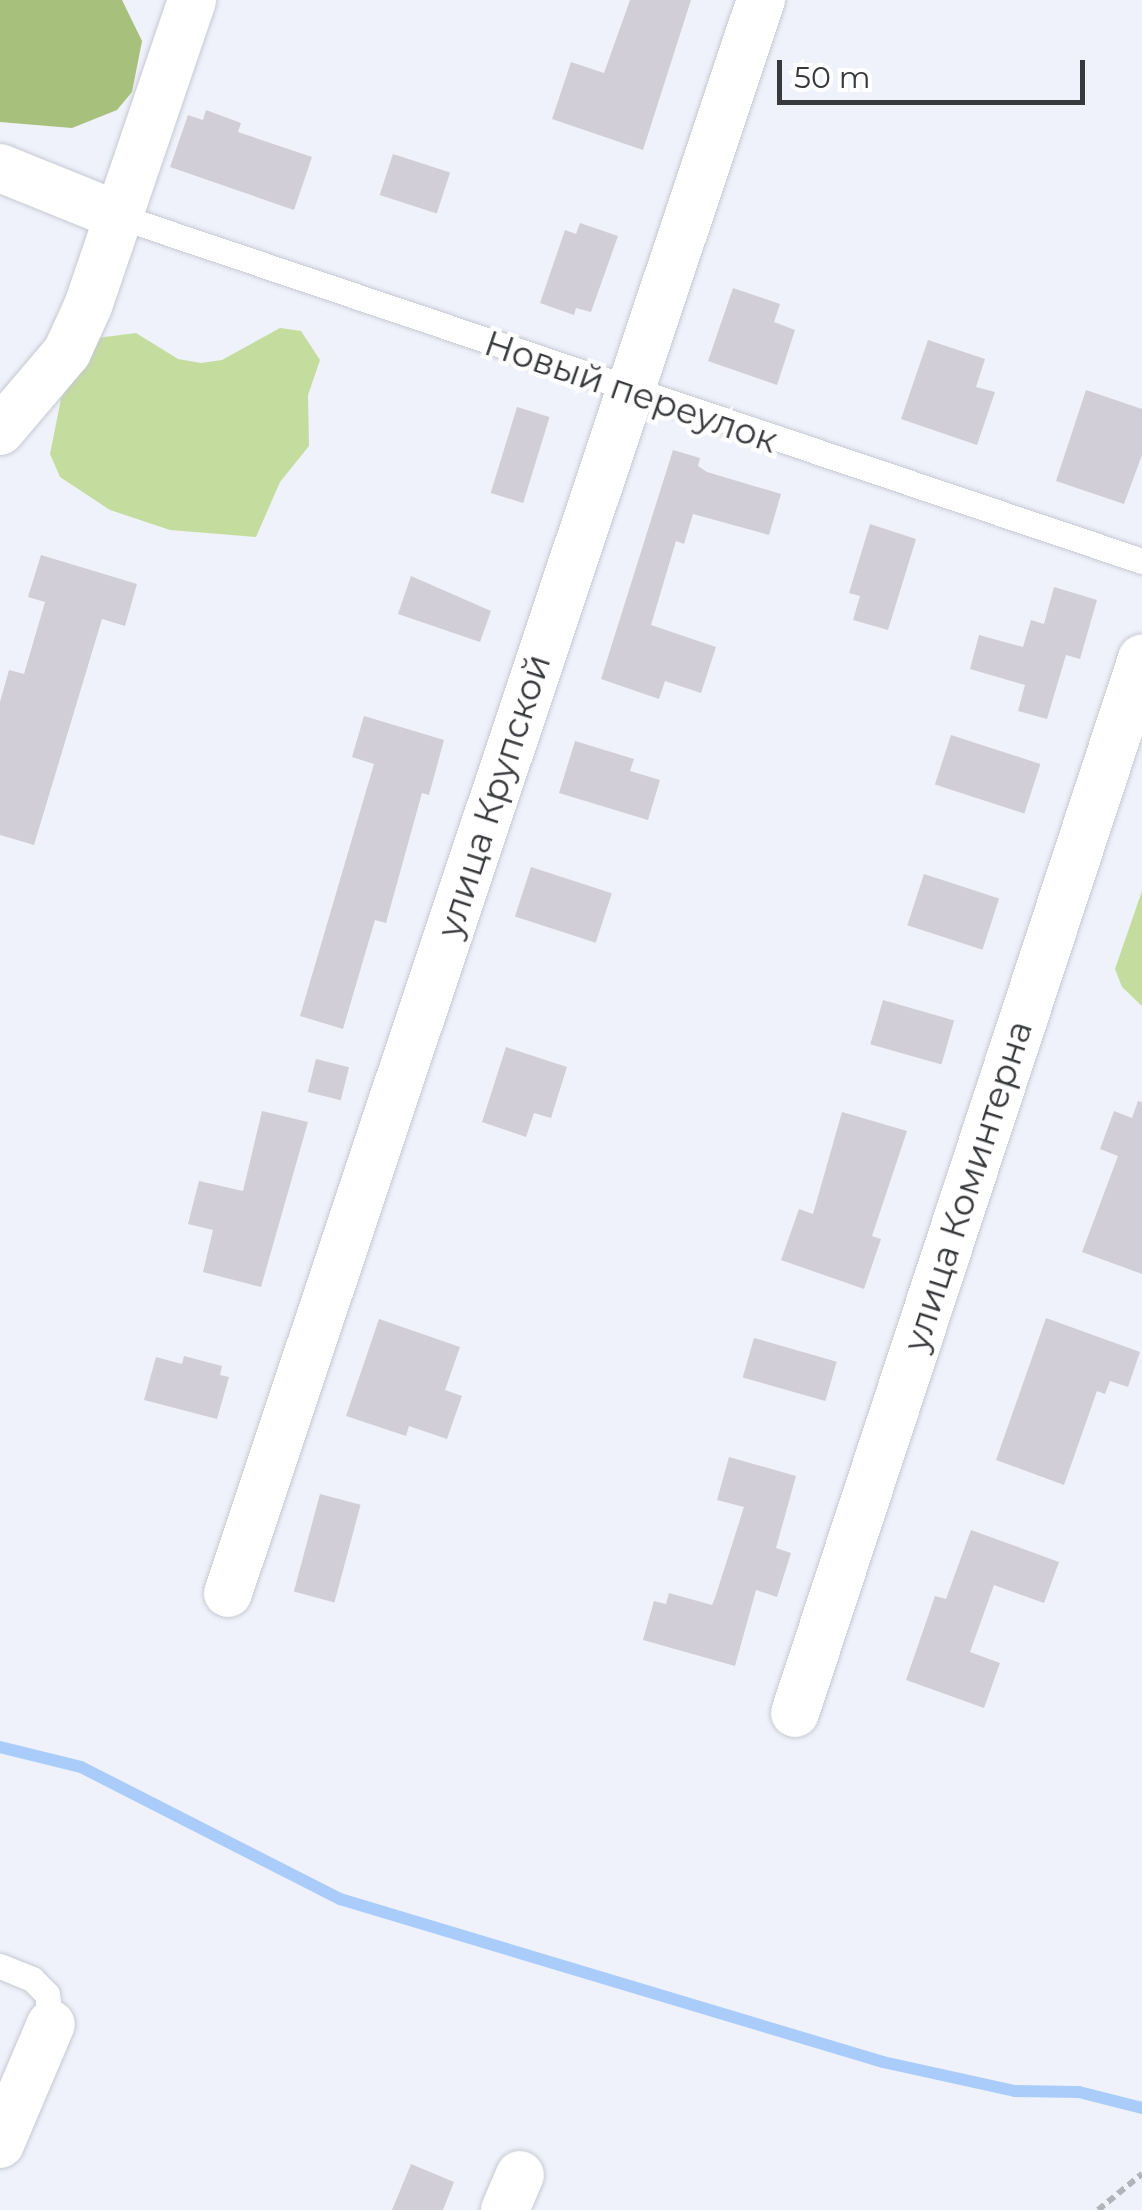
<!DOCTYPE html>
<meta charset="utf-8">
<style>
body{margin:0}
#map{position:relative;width:1142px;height:2210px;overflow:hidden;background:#eff2fb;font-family:Montserrat,sans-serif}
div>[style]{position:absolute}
.green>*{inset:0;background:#c5dc9f}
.forest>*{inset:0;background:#a7c07c}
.stream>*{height:12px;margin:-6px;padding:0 6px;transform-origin:6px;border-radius:6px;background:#aaccfb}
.building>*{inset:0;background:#d1ced7;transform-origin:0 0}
.path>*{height:6px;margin-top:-3px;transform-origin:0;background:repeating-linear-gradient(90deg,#b2b4bc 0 8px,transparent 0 13px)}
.roads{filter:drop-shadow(0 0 2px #c6c9d2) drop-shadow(0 0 2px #c6c9d2)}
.service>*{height:25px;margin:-12.5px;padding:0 12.5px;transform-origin:12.5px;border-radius:12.5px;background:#fff}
.minor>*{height:48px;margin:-24px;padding:0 24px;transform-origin:24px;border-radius:24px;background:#fff}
span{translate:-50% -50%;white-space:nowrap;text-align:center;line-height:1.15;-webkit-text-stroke:9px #fff;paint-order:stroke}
.street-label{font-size:35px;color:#38393d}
.scale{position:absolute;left:777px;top:60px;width:308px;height:45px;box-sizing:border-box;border:5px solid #38393d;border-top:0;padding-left:12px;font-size:30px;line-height:35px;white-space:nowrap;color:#38393d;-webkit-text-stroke:8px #fff;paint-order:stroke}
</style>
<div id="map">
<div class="green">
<i style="clip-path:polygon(280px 328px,301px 331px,320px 360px,308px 395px,309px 446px,280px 482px,256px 537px,170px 530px,110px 510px,60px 477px,50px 454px,61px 399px,97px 338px,136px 333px,178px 359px,201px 363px,222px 360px)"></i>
<i style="clip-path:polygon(1142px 891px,1142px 1006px,1122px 987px,1115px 969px)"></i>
</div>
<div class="forest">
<i style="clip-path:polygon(0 0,122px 0,142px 41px,132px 92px,117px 110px,72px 128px,0 122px)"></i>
</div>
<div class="stream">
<i style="left:0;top:1747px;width:83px;rotate:13.9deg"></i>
<i style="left:81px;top:1767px;width:291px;rotate:27deg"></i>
<i style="left:340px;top:1899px;width:567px;rotate:16.71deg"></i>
<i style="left:883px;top:2062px;width:135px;rotate:12.4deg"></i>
<i style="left:1015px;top:2091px;width:64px;rotate:0.9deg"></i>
<i style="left:1079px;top:2092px;width:65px;rotate:14.3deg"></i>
</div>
<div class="building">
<i style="clip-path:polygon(630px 0,691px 0,643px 150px,552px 119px,571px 62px,604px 73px)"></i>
<i style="clip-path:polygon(206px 110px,241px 123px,238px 132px,312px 157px,294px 210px,170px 167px,188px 115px,203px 120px)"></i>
<i style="left:393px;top:154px;width:60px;height:43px;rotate:18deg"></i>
<i style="clip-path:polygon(580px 223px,618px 236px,591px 312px,576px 308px,574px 315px,540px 303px,565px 230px,576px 234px)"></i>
<i style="clip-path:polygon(733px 288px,780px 304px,774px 322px,795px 330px,777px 385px,708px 361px)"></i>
<i style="clip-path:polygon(928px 340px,985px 359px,976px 387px,995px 392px,977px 445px,901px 419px)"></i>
<i style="clip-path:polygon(1086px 390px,1142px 409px,1142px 455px,1124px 504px,1056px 481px)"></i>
<i style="left:517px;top:407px;width:34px;height:90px;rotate:17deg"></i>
<i style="clip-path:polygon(673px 450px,700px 458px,698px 466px,707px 472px,781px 494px,769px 535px,693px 514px,684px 544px,676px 541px,651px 625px,716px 647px,701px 693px,665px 681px,659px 699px,601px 679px)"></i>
<i style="clip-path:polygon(870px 524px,916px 539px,888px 630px,853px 620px,860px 596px,849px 593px)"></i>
<i style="clip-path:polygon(41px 555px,137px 584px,125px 626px,102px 619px,34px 845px,0 835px,0 702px,9px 670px,24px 674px,45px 602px,28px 597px)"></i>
<i style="clip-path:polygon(411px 576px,491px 611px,480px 642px,398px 614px)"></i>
<i style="clip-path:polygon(1054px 587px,1097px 600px,1080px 659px,1066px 655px,1047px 719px,1018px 711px,1025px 685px,970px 669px,979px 635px,1023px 647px,1031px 620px,1044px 624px)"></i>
<i style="clip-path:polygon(364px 716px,444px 740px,429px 795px,422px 793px,386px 923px,375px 920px,343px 1029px,300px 1016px,374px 764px,352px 757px)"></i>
<i style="left:951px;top:735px;width:94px;height:52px;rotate:18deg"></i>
<i style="clip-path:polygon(575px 741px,634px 759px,630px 771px,660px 780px,648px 820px,559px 793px)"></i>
<i style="left:531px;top:867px;width:85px;height:52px;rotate:18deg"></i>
<i style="left:924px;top:874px;width:79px;height:54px;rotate:18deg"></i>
<i style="left:883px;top:1000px;width:74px;height:46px;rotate:16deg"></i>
<i style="clip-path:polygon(506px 1047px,567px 1067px,551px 1118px,534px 1113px,526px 1137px,482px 1122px)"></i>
<i style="left:316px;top:1059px;width:34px;height:34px;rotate:14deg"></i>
<i style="clip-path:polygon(1138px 1101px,1142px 1102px,1142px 1274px,1082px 1252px,1118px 1156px,1100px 1149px,1114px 1111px,1132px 1118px)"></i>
<i style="clip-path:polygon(262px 1111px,308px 1122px,261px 1287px,203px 1272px,213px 1230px,188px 1224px,199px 1181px,243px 1191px)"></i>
<i style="clip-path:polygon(842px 1112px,907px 1131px,872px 1236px,881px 1239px,864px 1289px,781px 1260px,799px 1209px,813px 1214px)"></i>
<i style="clip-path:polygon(1046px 1318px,1140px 1352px,1128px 1387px,1110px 1381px,1105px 1394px,1097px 1391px,1064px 1485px,996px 1460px)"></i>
<i style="clip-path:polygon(379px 1319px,460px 1347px,445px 1390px,462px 1396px,447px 1439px,409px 1426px,406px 1436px,346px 1416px)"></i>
<i style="left:754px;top:1338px;width:86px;height:41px;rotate:16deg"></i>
<i style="clip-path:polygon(184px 1356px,222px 1366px,220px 1375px,229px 1377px,217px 1419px,144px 1400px,156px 1357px,182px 1364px)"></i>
<i style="clip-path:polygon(729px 1457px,796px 1476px,776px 1548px,791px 1553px,777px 1597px,756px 1590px,735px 1666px,643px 1640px,654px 1601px,666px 1604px,669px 1593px,712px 1605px,715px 1598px,744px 1507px,717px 1500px)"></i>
<i style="left:320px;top:1494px;width:42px;height:101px;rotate:15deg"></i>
<i style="clip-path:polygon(971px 1530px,1059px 1562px,1044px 1603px,994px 1585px,970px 1652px,1000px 1663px,984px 1708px,906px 1680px,935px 1596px,946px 1599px)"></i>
<i style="clip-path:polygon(411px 2164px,454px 2182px,443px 2210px,392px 2210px)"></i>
</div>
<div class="path">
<i style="left:1098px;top:2210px;width:57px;rotate:-39.3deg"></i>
</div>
<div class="roads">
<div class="service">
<i style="left:121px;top:217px;width:1077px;rotate:18.62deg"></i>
<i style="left:0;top:1966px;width:35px;rotate:22deg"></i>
<i style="left:32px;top:1979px;width:21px;rotate:45deg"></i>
<i style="left:47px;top:1994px;width:30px;rotate:82deg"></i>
</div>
<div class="minor">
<i style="left:0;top:168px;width:131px;rotate:22deg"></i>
<i style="left:0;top:431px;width:104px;rotate:-49.7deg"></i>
<i style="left:67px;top:352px;width:51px;rotate:-65.5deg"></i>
<i style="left:88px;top:306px;width:323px;rotate:-71.2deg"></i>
<i style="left:228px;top:1593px;width:1680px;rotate:-71.5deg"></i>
<i style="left:795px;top:1713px;width:1110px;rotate:-71.78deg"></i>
<i style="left:0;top:2144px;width:130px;rotate:-67deg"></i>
<i style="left:505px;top:2210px;width:38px;rotate:-67deg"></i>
</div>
</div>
<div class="street-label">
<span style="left:631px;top:392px;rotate:19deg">Новый переулок</span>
<span style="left:494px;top:796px;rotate:-72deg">улица Крупской</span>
<span style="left:968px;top:1186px;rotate:-72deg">улица Коминтерна</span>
</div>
<div class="scale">50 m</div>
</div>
